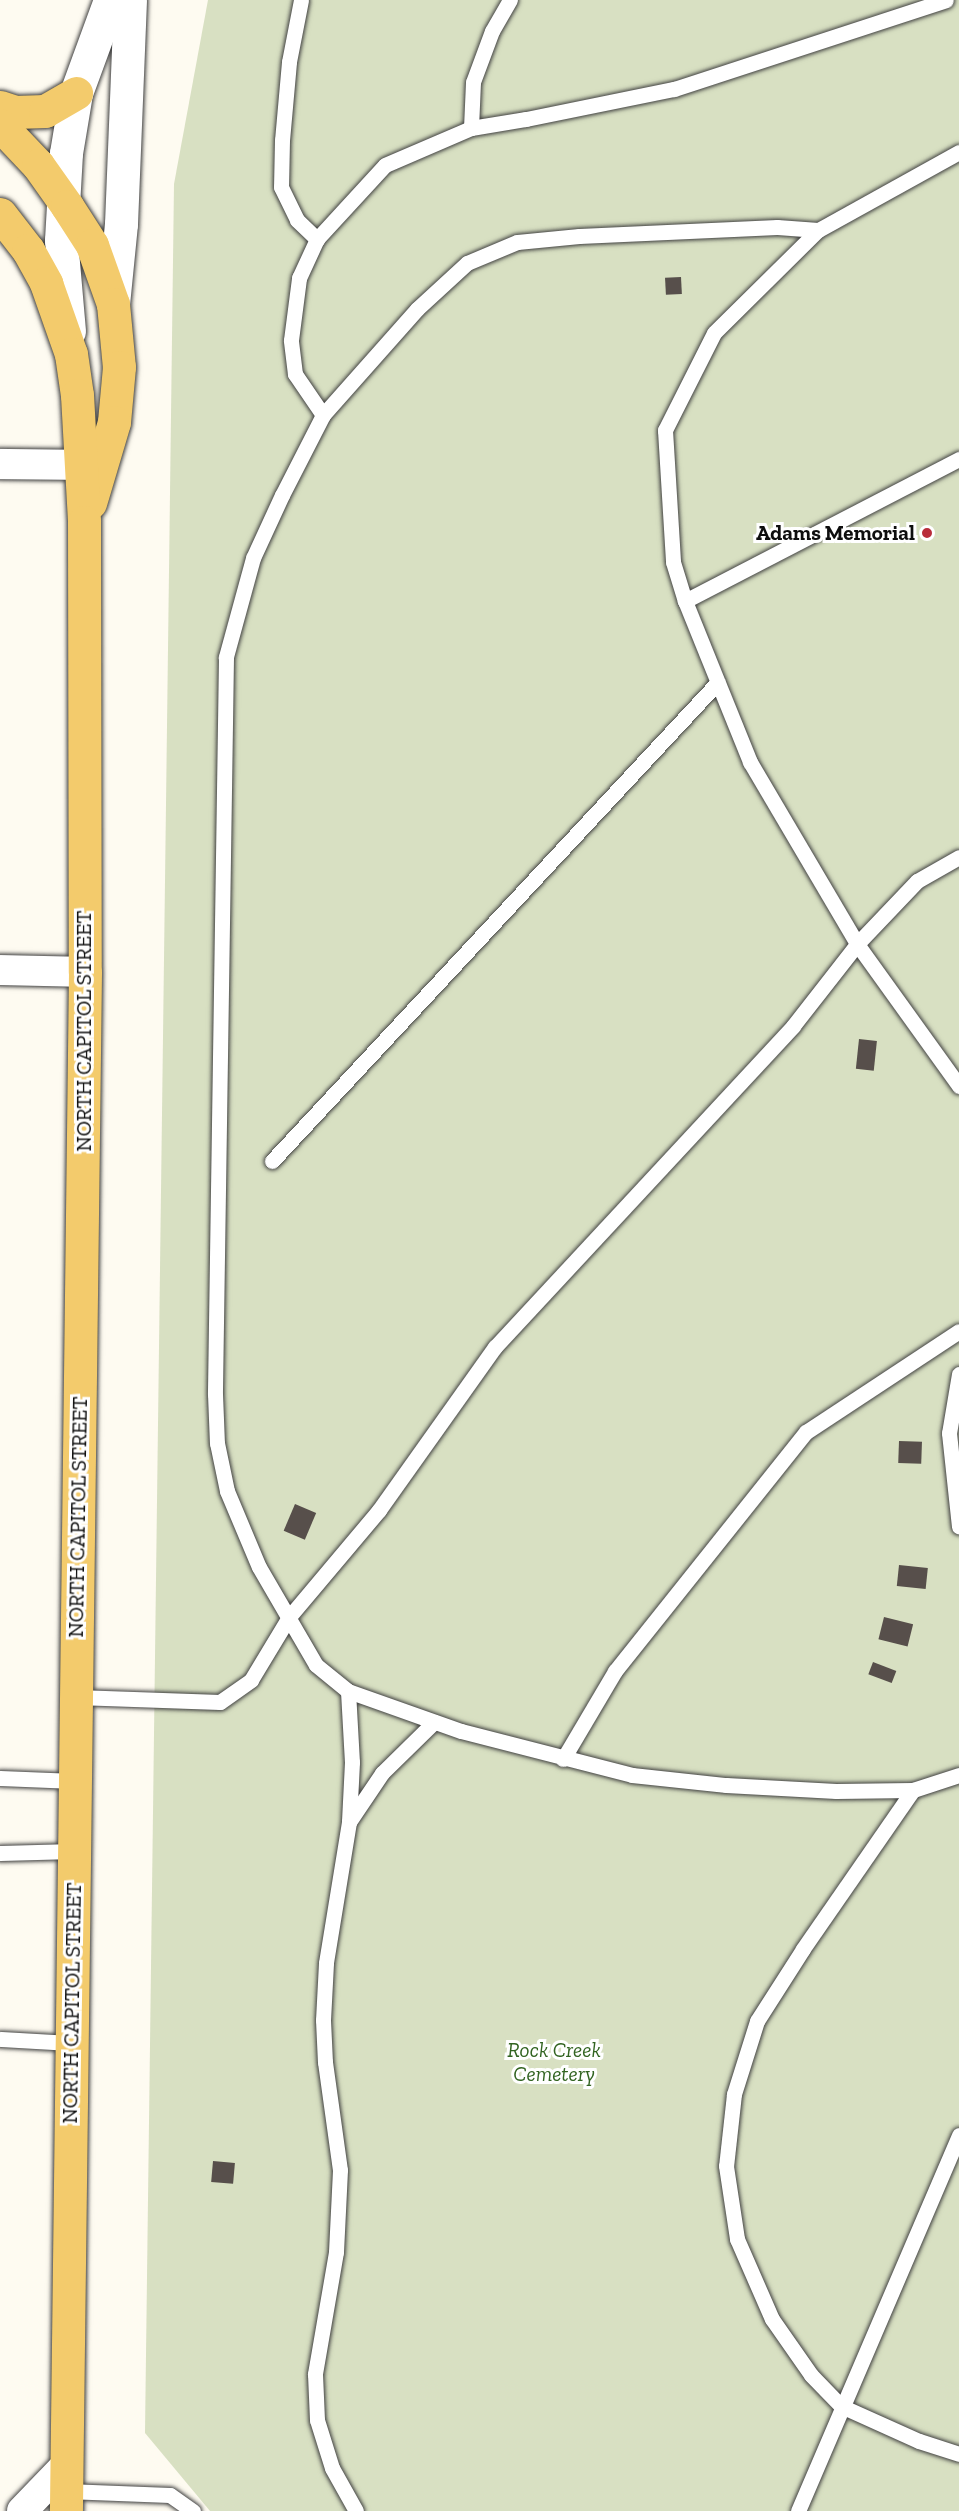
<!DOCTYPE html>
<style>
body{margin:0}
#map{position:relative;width:959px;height:2511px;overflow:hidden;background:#fefbf1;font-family:"Zilla Slab",serif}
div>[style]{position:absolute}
.cemetery>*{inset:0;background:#d8e0c2}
.building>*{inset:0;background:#574f4b;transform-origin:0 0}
.roads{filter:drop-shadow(0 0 2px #414141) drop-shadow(0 0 2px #414141)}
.service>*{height:15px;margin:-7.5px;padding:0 7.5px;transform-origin:7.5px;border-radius:7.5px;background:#fff}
.minor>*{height:30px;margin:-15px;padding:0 15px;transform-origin:15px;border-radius:15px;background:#fff}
.tertiary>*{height:33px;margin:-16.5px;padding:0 16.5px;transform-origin:16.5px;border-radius:16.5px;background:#fff}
.primary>*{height:33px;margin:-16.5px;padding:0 16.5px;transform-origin:16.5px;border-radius:16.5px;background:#f3cb6c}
.dots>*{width:16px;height:16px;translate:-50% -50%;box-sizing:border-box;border:3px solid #fff;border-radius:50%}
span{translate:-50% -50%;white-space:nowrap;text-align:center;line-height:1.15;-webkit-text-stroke:6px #fff;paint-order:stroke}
.poi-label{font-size:21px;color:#0e0e0e;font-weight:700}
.right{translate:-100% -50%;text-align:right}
.street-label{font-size:21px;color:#0e0e0e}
.park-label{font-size:21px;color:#326421;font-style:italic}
</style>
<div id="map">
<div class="cemetery">
<i style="clip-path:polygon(208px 0,959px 0,959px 2511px,210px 2511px,145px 2433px,174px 184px)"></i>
</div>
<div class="building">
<i style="left:681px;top:277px;width:17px;height:16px;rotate:87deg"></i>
<i style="left:859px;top:1039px;width:18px;height:30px;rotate:6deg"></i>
<i style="left:899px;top:1441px;width:23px;height:22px;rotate:2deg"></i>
<i style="left:295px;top:1504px;width:23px;height:29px;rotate:23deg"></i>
<i style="left:899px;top:1565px;width:29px;height:21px;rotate:6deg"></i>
<i style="left:884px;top:1617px;width:30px;height:23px;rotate:14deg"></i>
<i style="left:873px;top:1662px;width:25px;height:13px;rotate:21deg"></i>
<i style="left:213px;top:2161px;width:22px;height:21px;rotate:5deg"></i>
</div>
<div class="roads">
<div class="service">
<i style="left:301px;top:0;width:63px;rotate:101deg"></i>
<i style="left:289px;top:62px;width:78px;rotate:95.1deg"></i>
<i style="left:282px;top:140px;width:47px;rotate:91.2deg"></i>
<i style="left:281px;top:187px;width:37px;rotate:64deg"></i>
<i style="left:297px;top:220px;width:28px;rotate:44deg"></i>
<i style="left:471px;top:128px;width:46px;rotate:-87.5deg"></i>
<i style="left:473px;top:82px;width:54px;rotate:-69.6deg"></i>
<i style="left:492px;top:31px;width:36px;rotate:-60deg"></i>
<i style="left:959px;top:152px;width:161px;rotate:151deg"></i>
<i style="left:818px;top:230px;width:146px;rotate:135.3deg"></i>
<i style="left:714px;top:333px;width:109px;rotate:116.8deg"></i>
<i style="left:665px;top:430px;width:132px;rotate:86.5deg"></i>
<i style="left:673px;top:562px;width:41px;rotate:72.9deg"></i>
<i style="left:685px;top:601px;width:174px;rotate:68deg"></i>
<i style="left:750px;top:762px;width:211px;rotate:59.5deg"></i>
<i style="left:857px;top:944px;width:175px;rotate:54.3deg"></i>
<i style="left:818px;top:230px;width:41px;rotate:-175.8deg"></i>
<i style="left:777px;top:227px;width:198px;rotate:177.4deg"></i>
<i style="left:579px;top:236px;width:62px;rotate:174.5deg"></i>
<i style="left:517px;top:242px;width:54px;rotate:157.2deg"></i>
<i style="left:467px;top:263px;width:68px;rotate:137.4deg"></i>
<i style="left:417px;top:309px;width:142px;rotate:131.6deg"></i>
<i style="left:323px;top:415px;width:90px;rotate:117.1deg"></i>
<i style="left:282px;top:495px;width:69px;rotate:114.7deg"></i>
<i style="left:253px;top:558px;width:103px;rotate:105.3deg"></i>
<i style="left:226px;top:657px;width:737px;rotate:90.86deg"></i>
<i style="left:215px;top:1394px;width:49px;rotate:87.7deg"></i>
<i style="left:217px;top:1443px;width:49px;rotate:78.2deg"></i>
<i style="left:227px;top:1491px;width:82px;rotate:67.2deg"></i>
<i style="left:259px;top:1567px;width:113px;rotate:59.8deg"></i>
<i style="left:316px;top:1665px;width:41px;rotate:39.1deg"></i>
<i style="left:348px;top:1691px;width:120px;rotate:19.5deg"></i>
<i style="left:461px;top:1731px;width:177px;rotate:14.4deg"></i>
<i style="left:632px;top:1775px;width:95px;rotate:6.1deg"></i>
<i style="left:726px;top:1785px;width:110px;rotate:3.1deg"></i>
<i style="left:836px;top:1791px;width:77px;rotate:-0.7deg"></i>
<i style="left:913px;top:1790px;width:48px;rotate:-18.1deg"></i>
<i style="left:323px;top:415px;width:50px;rotate:-124.3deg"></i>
<i style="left:295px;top:374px;width:34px;rotate:-97deg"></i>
<i style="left:291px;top:340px;width:63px;rotate:-82.6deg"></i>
<i style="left:299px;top:278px;width:43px;rotate:-65.2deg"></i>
<i style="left:317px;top:239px;width:100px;rotate:-47.4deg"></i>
<i style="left:385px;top:165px;width:94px;rotate:-23.3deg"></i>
<i style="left:471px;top:128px;width:56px;rotate:-9.3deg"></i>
<i style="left:526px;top:119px;width:151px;rotate:-11.5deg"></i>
<i style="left:674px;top:89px;width:286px;rotate:-18.1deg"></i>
<i style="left:685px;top:601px;width:309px;rotate:-27.4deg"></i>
<i style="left:272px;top:1161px;width:654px;rotate:-47.04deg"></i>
<i style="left:959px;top:1374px;width:60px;rotate:99.6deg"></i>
<i style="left:949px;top:1433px;width:94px;rotate:83.9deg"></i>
<i style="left:348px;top:1691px;width:71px;rotate:86.8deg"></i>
<i style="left:352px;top:1762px;width:60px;rotate:92.9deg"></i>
<i style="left:349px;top:1822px;width:143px;rotate:99.3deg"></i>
<i style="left:326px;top:1963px;width:57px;rotate:93deg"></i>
<i style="left:323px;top:2020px;width:42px;rotate:87.3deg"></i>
<i style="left:325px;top:2062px;width:109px;rotate:82.1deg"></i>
<i style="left:340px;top:2170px;width:82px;rotate:92.8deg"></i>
<i style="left:336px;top:2252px;width:124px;rotate:99.8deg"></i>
<i style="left:315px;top:2374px;width:46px;rotate:87.5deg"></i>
<i style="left:317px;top:2420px;width:50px;rotate:72.6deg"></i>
<i style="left:332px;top:2468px;width:49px;rotate:60.8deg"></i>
<i style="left:76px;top:1697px;width:144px;rotate:2deg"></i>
<i style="left:220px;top:1702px;width:38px;rotate:-35deg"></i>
<i style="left:251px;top:1680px;width:74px;rotate:-58.9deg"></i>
<i style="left:289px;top:1617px;width:140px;rotate:-49.9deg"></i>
<i style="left:379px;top:1510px;width:200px;rotate:-54.6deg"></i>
<i style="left:495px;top:1347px;width:438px;rotate:-47.1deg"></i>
<i style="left:793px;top:1026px;width:104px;rotate:-52deg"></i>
<i style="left:857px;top:944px;width:87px;rotate:-46.4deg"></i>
<i style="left:917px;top:881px;width:48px;rotate:-29.7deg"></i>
<i style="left:563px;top:1759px;width:102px;rotate:-59.4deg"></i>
<i style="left:615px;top:1671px;width:306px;rotate:-51.4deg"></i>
<i style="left:806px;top:1432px;width:183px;rotate:-33.4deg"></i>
<i style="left:0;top:1778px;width:75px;rotate:2.3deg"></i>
<i style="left:913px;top:1790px;width:193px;rotate:124.7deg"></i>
<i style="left:803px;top:1949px;width:85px;rotate:122.6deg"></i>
<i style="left:757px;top:2021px;width:77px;rotate:107.5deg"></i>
<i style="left:734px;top:2094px;width:72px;rotate:96.3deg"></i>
<i style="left:726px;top:2166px;width:74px;rotate:81.4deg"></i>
<i style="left:737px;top:2239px;width:87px;rotate:66.4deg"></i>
<i style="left:772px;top:2319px;width:68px;rotate:55.1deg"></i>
<i style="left:811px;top:2375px;width:43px;rotate:45.9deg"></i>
<i style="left:841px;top:2406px;width:85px;rotate:24.2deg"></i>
<i style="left:919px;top:2441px;width:42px;rotate:18deg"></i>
<i style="left:349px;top:1822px;width:59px;rotate:-56deg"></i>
<i style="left:382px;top:1773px;width:73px;rotate:-44.4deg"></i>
<i style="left:0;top:1853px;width:74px;rotate:-1.5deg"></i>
<i style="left:0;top:2039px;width:72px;rotate:3.2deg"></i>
<i style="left:66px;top:2491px;width:104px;rotate:2.2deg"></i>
<i style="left:170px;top:2495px;width:28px;rotate:35deg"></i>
<i style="left:798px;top:2511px;width:409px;rotate:-66.8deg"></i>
</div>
<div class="minor">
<i style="left:0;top:464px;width:101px;rotate:0.6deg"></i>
<i style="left:0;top:970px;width:85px;rotate:1.3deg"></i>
<i style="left:22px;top:2511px;width:65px;rotate:-46.2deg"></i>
</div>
<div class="tertiary">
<i style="left:113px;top:304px;width:80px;rotate:-84.3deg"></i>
<i style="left:121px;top:224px;width:224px;rotate:-87.7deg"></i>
<i style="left:69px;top:331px;width:91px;rotate:-95deg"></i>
<i style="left:61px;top:240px;width:87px;rotate:-86.7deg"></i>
<i style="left:66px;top:153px;width:61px;rotate:-80.5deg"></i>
<i style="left:76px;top:93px;width:99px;rotate:-69.9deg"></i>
</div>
<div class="primary">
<i style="left:0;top:107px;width:16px;rotate:18deg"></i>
<i style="left:15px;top:112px;width:30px;rotate:-2deg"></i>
<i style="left:45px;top:111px;width:36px;rotate:-30deg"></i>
<i style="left:0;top:125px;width:55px;rotate:46.5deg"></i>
<i style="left:38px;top:165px;width:50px;rotate:54.7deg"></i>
<i style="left:67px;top:206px;width:46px;rotate:57.3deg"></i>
<i style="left:92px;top:245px;width:63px;rotate:70.4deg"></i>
<i style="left:113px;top:304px;width:63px;rotate:84.6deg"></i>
<i style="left:119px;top:367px;width:55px;rotate:95.2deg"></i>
<i style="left:114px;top:422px;width:84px;rotate:106.5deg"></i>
<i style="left:0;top:214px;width:46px;rotate:52.1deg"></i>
<i style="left:28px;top:250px;width:38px;rotate:61deg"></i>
<i style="left:46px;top:283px;width:75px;rotate:70.6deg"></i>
<i style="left:71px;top:354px;width:41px;rotate:81.7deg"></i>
<i style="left:77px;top:395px;width:127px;rotate:86.8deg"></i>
<i style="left:84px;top:522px;width:450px;rotate:89.9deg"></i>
<i style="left:85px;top:972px;width:1539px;rotate:90.71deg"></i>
</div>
</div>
<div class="dots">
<i style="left:927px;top:533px;background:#b92c3a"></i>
</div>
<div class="poi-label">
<span class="right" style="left:915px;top:533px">Adams Memorial</span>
</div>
<div class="street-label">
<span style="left:84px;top:1031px;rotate:-90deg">NORTH CAPITOL STREET</span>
<span style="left:78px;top:1517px;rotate:-89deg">NORTH CAPITOL STREET</span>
<span style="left:72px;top:2003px;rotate:-89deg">NORTH CAPITOL STREET</span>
</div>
<div class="park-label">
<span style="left:554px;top:2062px">Rock Creek<br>Cemetery</span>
</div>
</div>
